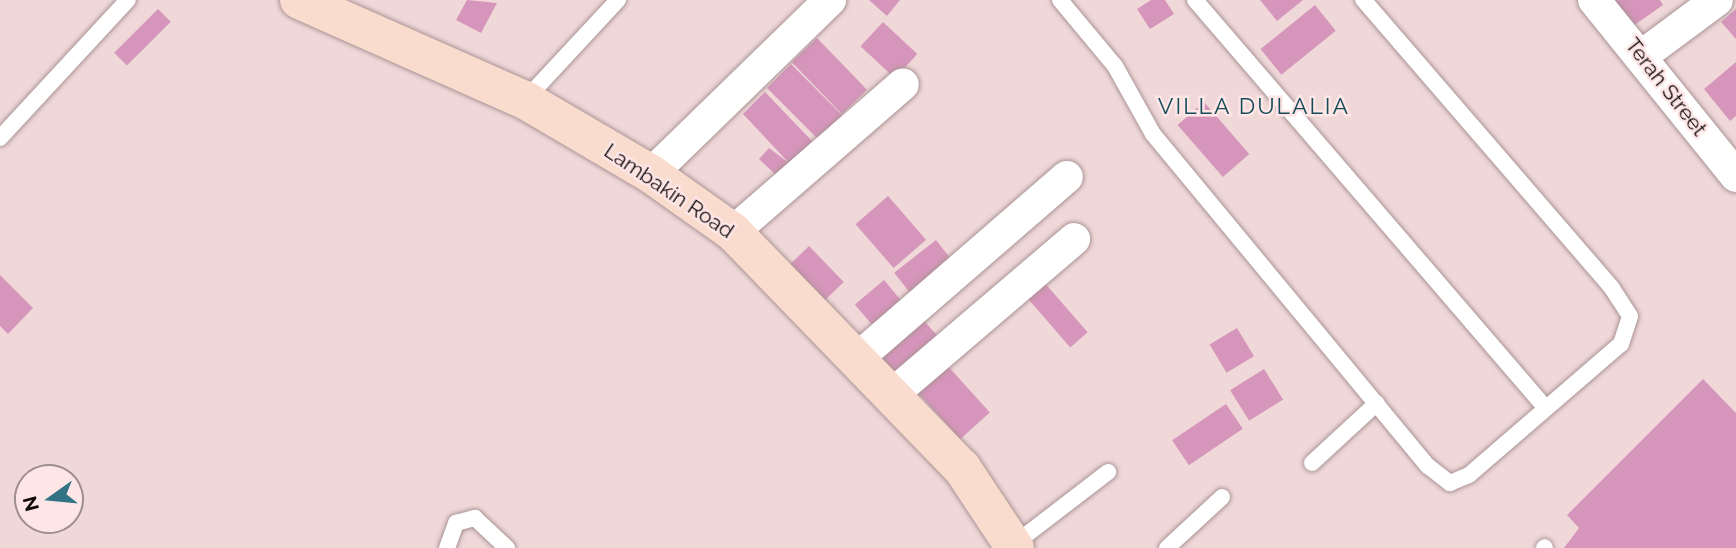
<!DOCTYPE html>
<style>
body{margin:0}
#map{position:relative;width:1736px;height:548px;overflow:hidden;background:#f0d8d9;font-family:Raleway,sans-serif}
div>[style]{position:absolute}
.building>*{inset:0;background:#d695bb;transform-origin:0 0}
.roads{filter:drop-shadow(0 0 2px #aa9495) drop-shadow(0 0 2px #aa9495)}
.lane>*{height:16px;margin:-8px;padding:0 8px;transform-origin:8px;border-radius:8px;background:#fff}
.street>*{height:32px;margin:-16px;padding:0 16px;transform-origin:16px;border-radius:16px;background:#fff}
.secondary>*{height:38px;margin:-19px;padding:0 19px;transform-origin:19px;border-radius:19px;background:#f9dcce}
span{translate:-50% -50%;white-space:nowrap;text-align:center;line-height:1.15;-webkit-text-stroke:5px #fee6e6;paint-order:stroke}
.street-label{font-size:21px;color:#110a0a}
.neighbourhood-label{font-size:23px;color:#144b59;letter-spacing:2px}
.north{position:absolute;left:14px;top:464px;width:70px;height:70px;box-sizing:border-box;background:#fee6e6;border:2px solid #9f8e8e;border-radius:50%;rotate:255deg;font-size:19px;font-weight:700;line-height:28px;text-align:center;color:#110a0a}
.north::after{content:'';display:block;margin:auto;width:24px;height:32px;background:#317385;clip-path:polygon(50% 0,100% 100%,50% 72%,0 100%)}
</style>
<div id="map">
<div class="building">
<i style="clip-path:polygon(467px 0,497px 3px,481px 33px,456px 20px)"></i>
<i style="clip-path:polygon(869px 0,900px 0,887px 16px)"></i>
<i style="clip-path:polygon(1151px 0,1165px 0,1174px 14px,1150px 29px,1137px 9px)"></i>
<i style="clip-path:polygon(1260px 0,1303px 0,1277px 21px)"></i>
<i style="clip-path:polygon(1615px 0,1660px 0,1663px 5px,1633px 26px)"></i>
<i style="left:1315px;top:5px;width:33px;height:70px;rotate:51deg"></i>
<i style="left:158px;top:9px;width:18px;height:62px;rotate:45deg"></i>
<i style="clip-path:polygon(1736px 9px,1736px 39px,1721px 22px)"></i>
<i style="left:883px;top:22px;width:47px;height:33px;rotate:43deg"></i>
<i style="left:817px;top:38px;width:72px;height:35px;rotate:46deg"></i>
<i style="clip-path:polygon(1736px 62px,1736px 116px,1730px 121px,1704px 89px)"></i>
<i style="left:791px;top:64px;width:72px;height:34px;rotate:45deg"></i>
<i style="clip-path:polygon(765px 92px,812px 141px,778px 177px,759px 159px,769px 148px,789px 163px,743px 114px)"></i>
<i style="left:1204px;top:102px;width:69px;height:35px;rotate:49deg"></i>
<i style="left:888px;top:196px;width:58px;height:43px;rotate:49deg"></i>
<i style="left:936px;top:240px;width:34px;height:53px;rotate:52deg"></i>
<i style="left:809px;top:246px;width:50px;height:37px;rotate:46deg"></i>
<i style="clip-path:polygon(0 275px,33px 308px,8px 334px,0 326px)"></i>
<i style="left:884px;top:280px;width:39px;height:38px;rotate:50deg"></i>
<i style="left:1043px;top:281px;width:68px;height:23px;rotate:49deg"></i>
<i style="left:920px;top:316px;width:32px;height:61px;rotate:49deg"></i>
<i style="left:1237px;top:328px;width:33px;height:32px;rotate:59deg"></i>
<i style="left:947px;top:365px;width:64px;height:40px;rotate:48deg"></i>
<i style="left:1264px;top:369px;width:36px;height:40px;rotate:58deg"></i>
<i style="clip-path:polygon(1703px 379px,1736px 413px,1736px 548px,1564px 548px,1579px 528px,1567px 515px)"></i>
<i style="left:1226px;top:404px;width:30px;height:65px;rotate:56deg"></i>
</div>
<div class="roads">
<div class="lane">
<i style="left:1060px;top:0;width:86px;rotate:50.2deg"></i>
<i style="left:1115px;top:66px;width:78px;rotate:60.8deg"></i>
<i style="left:1153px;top:134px;width:431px;rotate:50.4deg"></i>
<i style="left:1428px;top:466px;width:28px;rotate:38deg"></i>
<i style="left:1450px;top:483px;width:21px;rotate:-23deg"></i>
<i style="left:1469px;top:475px;width:201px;rotate:-40.8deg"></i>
<i style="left:1621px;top:344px;width:29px;rotate:-72deg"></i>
<i style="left:1630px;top:316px;width:33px;rotate:-123deg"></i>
<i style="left:1612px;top:288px;width:381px;rotate:-130.8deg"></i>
<i style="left:1195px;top:0;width:535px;rotate:49.32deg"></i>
<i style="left:525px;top:100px;width:137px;rotate:-47.1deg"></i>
<i style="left:0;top:138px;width:188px;rotate:-47.2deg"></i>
<i style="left:1312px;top:463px;width:88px;rotate:-42.7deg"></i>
<i style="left:1013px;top:545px;width:120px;rotate:-37.5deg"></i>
<i style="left:447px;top:548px;width:27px;rotate:-70deg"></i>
<i style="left:456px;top:523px;width:20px;rotate:-15deg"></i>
<i style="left:475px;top:518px;width:44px;rotate:43.2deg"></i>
<i style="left:1167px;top:548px;width:75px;rotate:-42.8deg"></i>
<i style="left:1544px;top:548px;width:1px;rotate:-45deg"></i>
</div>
<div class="street">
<i style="left:1594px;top:0;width:226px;rotate:51.1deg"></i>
<i style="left:1643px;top:55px;width:92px;rotate:-36.6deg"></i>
<i style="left:651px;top:174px;width:250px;rotate:-44.2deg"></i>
<i style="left:733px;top:232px;width:225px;rotate:-41deg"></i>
<i style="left:859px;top:357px;width:275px;rotate:-40.9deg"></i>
<i style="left:894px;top:393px;width:237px;rotate:-40.5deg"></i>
</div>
<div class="secondary">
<i style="left:299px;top:0;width:247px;rotate:23.9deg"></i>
<i style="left:525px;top:100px;width:146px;rotate:30.4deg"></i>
<i style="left:651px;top:174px;width:100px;rotate:35.3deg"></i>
<i style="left:733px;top:232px;width:329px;rotate:45.9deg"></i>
<i style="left:962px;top:468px;width:96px;rotate:56.5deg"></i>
</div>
</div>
<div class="street-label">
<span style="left:1666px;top:87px;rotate:52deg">Terah Street</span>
<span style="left:669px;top:191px;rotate:34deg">Lambakin Road</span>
</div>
<div class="neighbourhood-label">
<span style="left:1254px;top:106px">VILLA DULALIA</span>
</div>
<div class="north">N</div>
</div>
